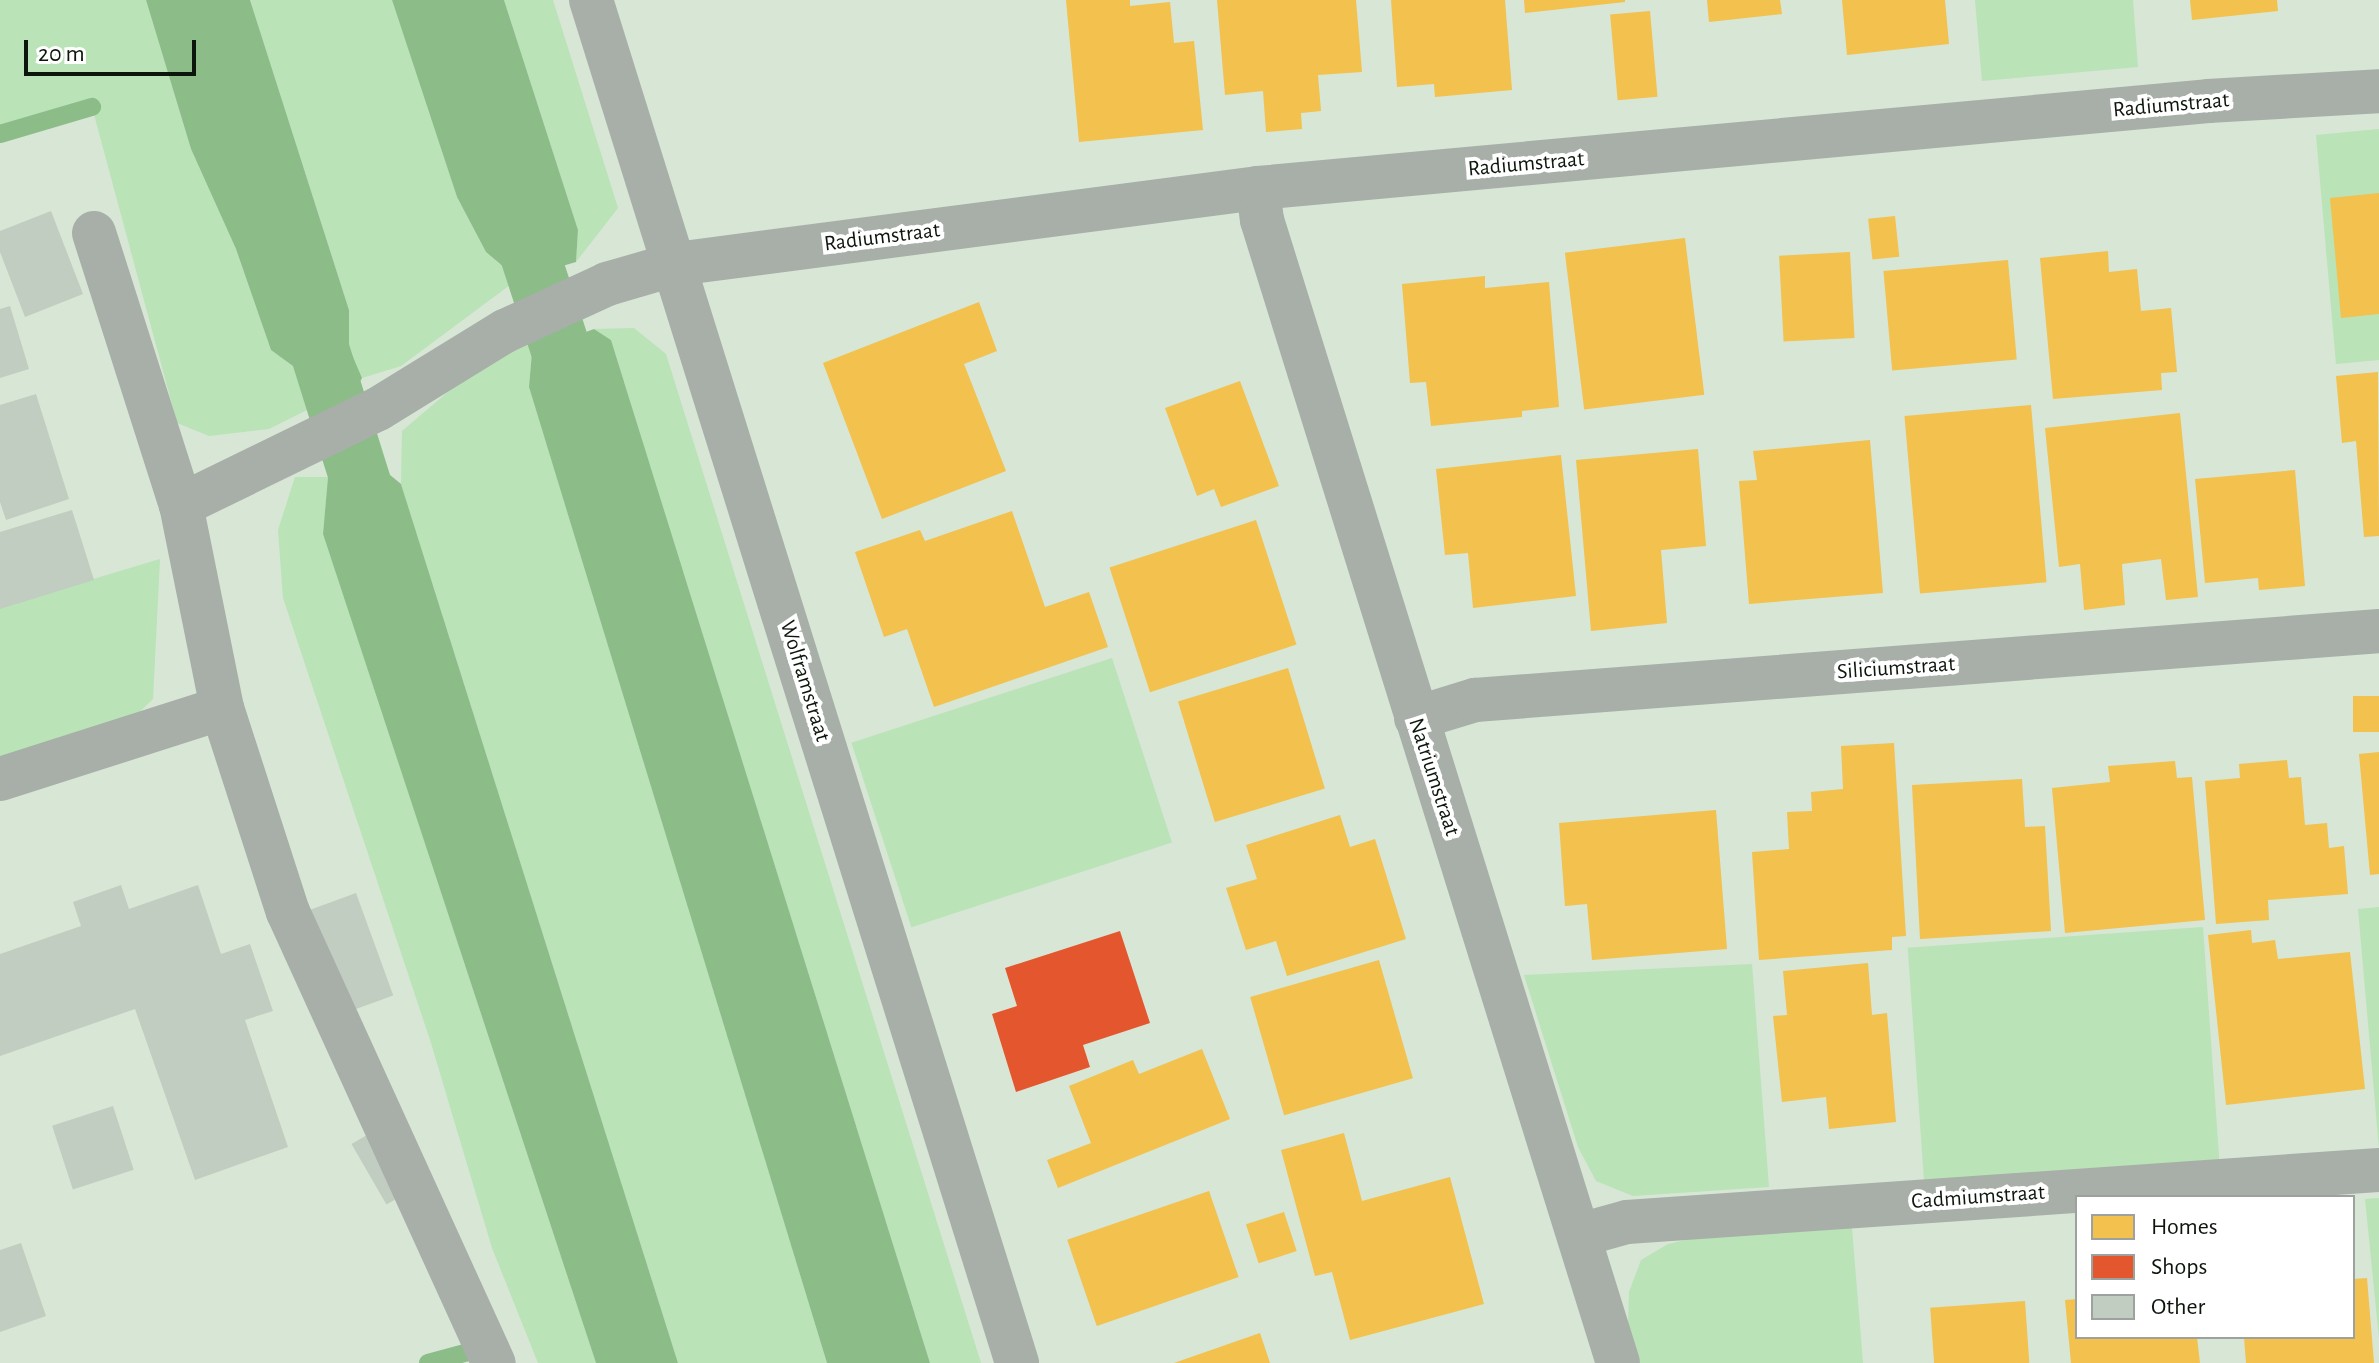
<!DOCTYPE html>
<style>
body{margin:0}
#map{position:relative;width:2379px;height:1363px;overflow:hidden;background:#d7e6d5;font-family:"Alegreya Sans",sans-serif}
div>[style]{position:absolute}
.green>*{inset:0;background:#bae3b7;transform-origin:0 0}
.water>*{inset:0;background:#8cbd89}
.homes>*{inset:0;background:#f2c14e;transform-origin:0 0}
.shops>*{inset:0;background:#e4572e}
.stream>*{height:18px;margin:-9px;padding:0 9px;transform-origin:9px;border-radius:9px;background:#8cbd89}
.canal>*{height:60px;margin:-30px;padding:0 30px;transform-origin:30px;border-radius:30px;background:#8cbd89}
.building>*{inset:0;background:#c1cdc0;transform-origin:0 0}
.minor>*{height:44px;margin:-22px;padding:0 22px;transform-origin:22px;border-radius:22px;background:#a8aea8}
span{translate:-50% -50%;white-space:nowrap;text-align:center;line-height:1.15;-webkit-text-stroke:8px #fff;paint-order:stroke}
.street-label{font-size:22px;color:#0d160c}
.legend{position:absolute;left:2075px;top:1195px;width:280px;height:144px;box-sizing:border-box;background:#fff;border:2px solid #9ea29e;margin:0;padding:10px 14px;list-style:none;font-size:24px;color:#0d160c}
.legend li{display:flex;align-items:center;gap:16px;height:40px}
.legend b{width:40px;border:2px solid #9ea29e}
.scale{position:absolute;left:24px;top:40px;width:172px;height:36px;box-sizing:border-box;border:4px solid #0d160c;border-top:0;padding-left:10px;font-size:24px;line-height:28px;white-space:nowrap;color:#0d160c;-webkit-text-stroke:6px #fff;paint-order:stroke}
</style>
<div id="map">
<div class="green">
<i style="clip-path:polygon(0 0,146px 0,191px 149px,236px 249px,271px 350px,297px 369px,309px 409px,269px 429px,209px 436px,177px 423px,92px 107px,0 134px)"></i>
<i style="clip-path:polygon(250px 0,392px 0,457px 197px,486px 252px,518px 279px,401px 366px,362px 378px,348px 348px,349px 310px)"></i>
<i style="clip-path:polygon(504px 0,553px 0,618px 208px,576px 262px,578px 230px)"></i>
<i style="clip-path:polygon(1975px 0,2133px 0,2138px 67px,1982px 81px)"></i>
<i style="clip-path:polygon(2379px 129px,2379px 360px,2336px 364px,2316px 135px)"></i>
<i style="clip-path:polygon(634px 328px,666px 354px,981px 1363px,930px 1363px,611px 340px,594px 329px)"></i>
<i style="clip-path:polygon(552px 341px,532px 352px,529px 387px,827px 1363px,678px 1363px,401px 484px,402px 431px,470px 373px,523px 344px)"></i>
<i style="clip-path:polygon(295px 477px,328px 477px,323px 534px,596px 1363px,538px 1363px,492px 1248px,431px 1043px,283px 598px,278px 530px)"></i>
<i style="clip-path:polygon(160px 559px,153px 699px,125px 726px,0 776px,0 607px)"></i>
<i style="left:1112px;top:658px;width:194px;height:274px;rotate:72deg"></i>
<i style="clip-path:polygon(2379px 907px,2379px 1149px,2358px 909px)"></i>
<i style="left:2203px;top:927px;width:233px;height:296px;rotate:86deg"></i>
<i style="clip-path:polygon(1752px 964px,1769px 1187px,1633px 1196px,1596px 1181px,1578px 1147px,1524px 975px)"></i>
<i style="clip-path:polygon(2379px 1198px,2379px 1338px,2365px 1199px)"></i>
<i style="clip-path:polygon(1852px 1228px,1863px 1363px,1640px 1363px,1628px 1326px,1629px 1292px,1641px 1260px,1668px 1244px,1694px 1238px)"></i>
</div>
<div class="water">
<i style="clip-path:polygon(146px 0,250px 0,349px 310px,349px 348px,362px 378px,354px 393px,309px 409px,297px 369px,271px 350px,236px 249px,191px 149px)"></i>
<i style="clip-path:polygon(392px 0,504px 0,578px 230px,576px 262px,518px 279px,486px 252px,457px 197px)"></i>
<i style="clip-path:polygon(594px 329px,611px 340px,930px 1363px,827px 1363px,529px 387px,532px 352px)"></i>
<i style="clip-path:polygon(373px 461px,401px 484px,678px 1363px,596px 1363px,323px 534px,328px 477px)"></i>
</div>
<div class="homes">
<i style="clip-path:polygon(1066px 0,1130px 0,1130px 6px,1170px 2px,1174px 43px,1194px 41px,1203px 130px,1079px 142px)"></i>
<i style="clip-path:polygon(1217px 0,1356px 0,1362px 72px,1318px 75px,1321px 111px,1301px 113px,1302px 129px,1266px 132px,1263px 91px,1225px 95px)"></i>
<i style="clip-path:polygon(1391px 0,1505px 0,1512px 90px,1435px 97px,1434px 84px,1397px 87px)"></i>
<i style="clip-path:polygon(1524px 0,1625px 0,1625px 2px,1525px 13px)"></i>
<i style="clip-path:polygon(1707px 0,1780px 0,1782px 14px,1709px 22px)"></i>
<i style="clip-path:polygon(1842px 0,1945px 0,1949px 44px,1847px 55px)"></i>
<i style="clip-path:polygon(2190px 0,2277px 0,2278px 11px,2192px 20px)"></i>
<i style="left:1650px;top:11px;width:86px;height:40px;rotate:85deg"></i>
<i style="clip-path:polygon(2379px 193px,2379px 314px,2341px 318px,2330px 198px)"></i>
<i style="left:1895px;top:216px;width:41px;height:27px;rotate:84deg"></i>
<i style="left:1685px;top:238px;width:158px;height:121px;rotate:83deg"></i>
<i style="clip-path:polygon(2108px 251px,2109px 272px,2137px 269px,2141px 311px,2171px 308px,2177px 372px,2161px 373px,2162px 390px,2053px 399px,2040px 258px)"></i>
<i style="left:1850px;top:252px;width:86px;height:71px;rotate:87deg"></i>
<i style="left:2008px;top:260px;width:100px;height:125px;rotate:85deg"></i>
<i style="clip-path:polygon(1485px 276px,1485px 288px,1549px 282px,1559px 407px,1522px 411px,1522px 417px,1431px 426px,1426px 382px,1410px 383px,1402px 284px)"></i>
<i style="clip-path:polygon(979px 302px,997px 351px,964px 364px,1006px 471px,882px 519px,823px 363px)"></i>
<i style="clip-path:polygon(2378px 372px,2379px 536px,2364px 537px,2356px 441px,2342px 443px,2336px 376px)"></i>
<i style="clip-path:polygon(1240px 381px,1279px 486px,1221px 507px,1214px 489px,1197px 496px,1165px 408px)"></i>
<i style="left:2031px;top:405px;width:178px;height:127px;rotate:85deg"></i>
<i style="clip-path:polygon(2180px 413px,2198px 597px,2166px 600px,2161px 559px,2122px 564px,2125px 605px,2084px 610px,2080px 564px,2059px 567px,2045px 428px)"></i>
<i style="clip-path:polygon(1870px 440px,1883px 593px,1749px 604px,1739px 481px,1757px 480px,1753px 451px)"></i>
<i style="clip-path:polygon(1698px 449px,1706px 546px,1661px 550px,1667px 623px,1591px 631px,1576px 460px)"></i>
<i style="clip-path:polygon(1561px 455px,1576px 596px,1473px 608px,1468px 553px,1445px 555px,1436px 469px)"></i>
<i style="clip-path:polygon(2295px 470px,2305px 586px,2259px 590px,2258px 578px,2205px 583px,2195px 479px)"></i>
<i style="clip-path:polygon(1012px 511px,1045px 607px,1089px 592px,1108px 647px,934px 707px,907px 629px,884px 637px,855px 552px,920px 530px,925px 541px)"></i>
<i style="left:1256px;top:520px;width:131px;height:154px;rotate:72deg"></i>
<i style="left:1288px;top:668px;width:126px;height:115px;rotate:73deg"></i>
<i style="left:2379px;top:696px;width:36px;height:26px;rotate:90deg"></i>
<i style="clip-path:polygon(1894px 743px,1906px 936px,1892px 937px,1892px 950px,1759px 960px,1752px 852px,1789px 849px,1787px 812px,1812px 811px,1811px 792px,1843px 789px,1841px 746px)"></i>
<i style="clip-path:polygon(2379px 752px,2379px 874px,2370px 875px,2359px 754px)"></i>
<i style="clip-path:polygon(2287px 760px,2289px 778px,2301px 777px,2305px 825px,2327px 823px,2329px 848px,2344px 846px,2348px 894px,2268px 900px,2269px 920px,2216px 924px,2205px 781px,2240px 778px,2239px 764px)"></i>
<i style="clip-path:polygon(2175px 761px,2177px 778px,2192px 777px,2205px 920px,2065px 933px,2052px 788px,2110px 782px,2108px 766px)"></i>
<i style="clip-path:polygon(2022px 779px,2025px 827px,2045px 826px,2051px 931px,1920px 939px,1912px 785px)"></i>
<i style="clip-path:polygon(1716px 810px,1727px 949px,1592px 960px,1587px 904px,1565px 906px,1559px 823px)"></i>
<i style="clip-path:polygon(1340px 815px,1350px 847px,1375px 839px,1406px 939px,1287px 976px,1276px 941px,1246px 950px,1226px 888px,1257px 879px,1246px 845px)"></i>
<i style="clip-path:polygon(2251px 930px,2252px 943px,2275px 940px,2278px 959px,2350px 952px,2365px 1089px,2226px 1105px,2208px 935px)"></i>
<i style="left:1379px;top:960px;width:123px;height:134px;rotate:74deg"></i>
<i style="clip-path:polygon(1868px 963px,1872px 1015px,1887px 1013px,1896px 1122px,1829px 1129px,1826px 1097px,1782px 1102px,1773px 1016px,1787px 1015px,1783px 971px)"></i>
<i style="clip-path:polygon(1202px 1049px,1230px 1119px,1058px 1188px,1047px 1160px,1091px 1143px,1069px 1086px,1133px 1060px,1139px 1074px)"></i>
<i style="clip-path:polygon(1344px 1133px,1362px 1201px,1450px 1177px,1484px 1304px,1350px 1340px,1332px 1272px,1315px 1276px,1281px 1150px)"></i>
<i style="left:1209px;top:1191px;width:91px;height:150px;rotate:71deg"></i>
<i style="left:1284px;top:1212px;width:41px;height:40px;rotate:72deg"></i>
<i style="clip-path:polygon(2367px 1278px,2374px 1363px,2246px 1363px,2244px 1337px,2353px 1337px,2353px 1279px)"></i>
<i style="clip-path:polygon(2077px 1299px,2077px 1337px,2197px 1337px,2200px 1363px,2071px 1363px,2065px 1300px)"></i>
<i style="left:2025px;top:1301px;width:62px;height:95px;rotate:86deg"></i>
<i style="clip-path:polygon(1260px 1333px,1270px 1363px,1174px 1363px)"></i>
</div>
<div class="shops">
<i style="clip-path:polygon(1120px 931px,1150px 1023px,1083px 1045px,1090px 1067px,1016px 1092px,992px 1014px,1017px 1006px,1005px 968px)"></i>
</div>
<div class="stream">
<i style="left:0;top:134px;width:96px;rotate:-16.4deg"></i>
<i style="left:428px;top:1363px;width:46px;rotate:-15.3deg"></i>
</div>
<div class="canal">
<i style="left:510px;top:194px;width:236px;rotate:71.9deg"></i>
<i style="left:310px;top:320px;width:237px;rotate:72.6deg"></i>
</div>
<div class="building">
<i style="clip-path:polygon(51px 211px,83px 294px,25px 317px,0 252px,0 231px)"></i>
<i style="clip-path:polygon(10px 306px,29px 369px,0 378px,0 309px)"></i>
<i style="clip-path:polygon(36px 394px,69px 499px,6px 520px,0 502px,0 405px)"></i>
<i style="clip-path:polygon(72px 510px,94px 580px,0 609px,0 532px)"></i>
<i style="clip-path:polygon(121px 885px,129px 909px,198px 885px,221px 954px,250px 944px,273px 1011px,245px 1020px,288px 1147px,195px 1180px,135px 1009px,0 1056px,0 954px,81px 926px,73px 902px)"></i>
<i style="left:356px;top:893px;width:109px;height:53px;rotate:70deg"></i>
<i style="left:113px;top:1106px;width:67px;height:64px;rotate:72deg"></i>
<i style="left:374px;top:1131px;width:70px;height:26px;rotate:60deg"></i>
<i style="clip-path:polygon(21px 1243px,46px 1316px,0 1332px,0 1250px)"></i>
</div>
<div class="minor">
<i style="left:591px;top:0;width:1428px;rotate:72.64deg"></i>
<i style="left:1258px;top:188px;width:32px;rotate:83deg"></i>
<i style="left:1262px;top:220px;width:1197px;rotate:72.7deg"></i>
<i style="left:94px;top:233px;width:286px;rotate:72.3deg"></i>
<i style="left:222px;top:708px;width:214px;rotate:72.1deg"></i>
<i style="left:288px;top:912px;width:496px;rotate:65.5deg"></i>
<i style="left:1416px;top:718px;width:62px;rotate:-17deg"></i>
<i style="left:1475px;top:700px;width:907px;rotate:-4.36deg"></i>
<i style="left:0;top:779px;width:233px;rotate:-17.7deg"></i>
<i style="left:222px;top:708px;width:207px;rotate:-101.4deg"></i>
<i style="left:181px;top:505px;width:219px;rotate:-26deg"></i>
<i style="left:378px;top:409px;width:149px;rotate:-31.6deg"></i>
<i style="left:505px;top:331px;width:112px;rotate:-24.7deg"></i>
<i style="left:607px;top:284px;width:72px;rotate:-16.2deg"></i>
<i style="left:676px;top:264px;width:587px;rotate:-7.44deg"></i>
<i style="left:1258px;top:188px;width:954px;rotate:-5.23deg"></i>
<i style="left:2208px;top:101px;width:171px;rotate:-3.3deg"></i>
<i style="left:1580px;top:1235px;width:49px;rotate:-15.5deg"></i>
<i style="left:1627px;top:1222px;width:754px;rotate:-3.96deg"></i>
</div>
<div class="street-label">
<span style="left:2171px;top:105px;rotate:-5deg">Radiumstraat</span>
<span style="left:1526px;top:164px;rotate:-5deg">Radiumstraat</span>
<span style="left:882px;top:237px;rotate:-7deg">Radiumstraat</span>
<span style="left:1896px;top:668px;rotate:-4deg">Siliciumstraat</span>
<span style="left:805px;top:681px;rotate:73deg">Wolframstraat</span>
<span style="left:1434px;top:777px;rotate:72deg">Natriumstraat</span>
<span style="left:1978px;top:1197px;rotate:-4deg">Cadmiumstraat</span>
</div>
<ul class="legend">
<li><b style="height:22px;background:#f2c14e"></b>Homes</li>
<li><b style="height:22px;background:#e4572e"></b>Shops</li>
<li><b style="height:22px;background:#c1cdc0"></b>Other</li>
</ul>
<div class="scale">20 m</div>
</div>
